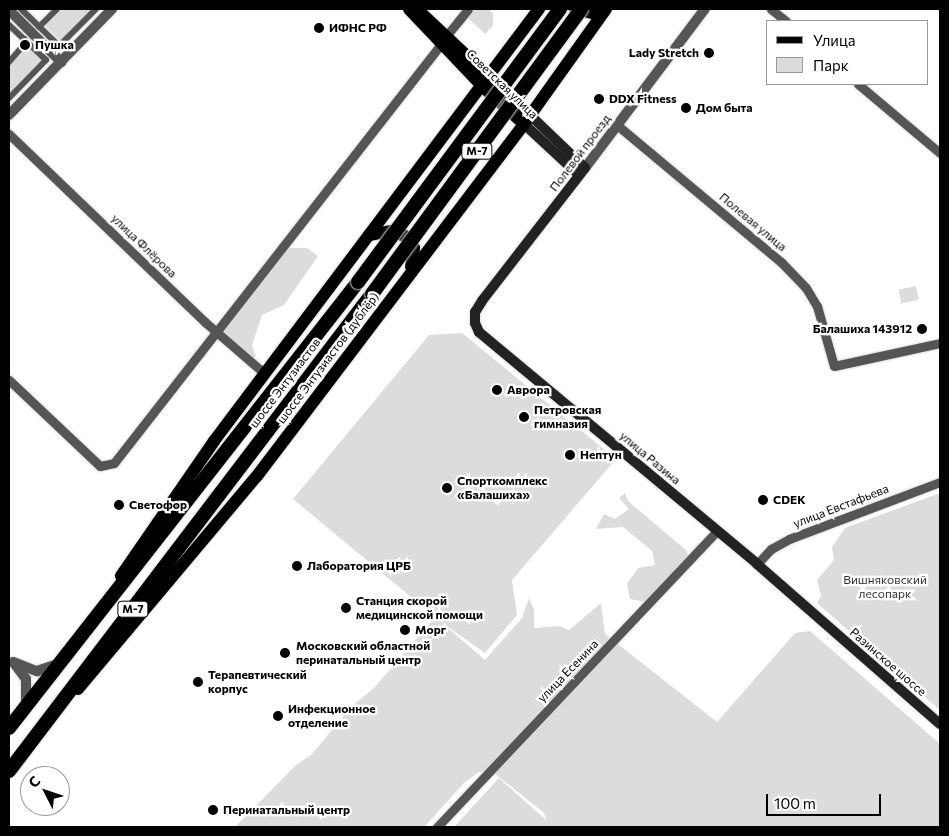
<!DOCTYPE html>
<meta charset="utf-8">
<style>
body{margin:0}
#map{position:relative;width:949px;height:836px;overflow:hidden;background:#fff;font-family:Commissioner,sans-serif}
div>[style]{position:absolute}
.green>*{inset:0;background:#dcdcdc;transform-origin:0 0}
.roads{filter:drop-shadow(0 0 1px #dbdbdb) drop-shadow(0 0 1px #dbdbdb)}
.pedestrian>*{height:6px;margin:-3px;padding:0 3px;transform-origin:3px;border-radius:3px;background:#555}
.minor>*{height:9px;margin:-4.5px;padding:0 4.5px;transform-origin:4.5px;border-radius:4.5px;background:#555}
.tertiary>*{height:10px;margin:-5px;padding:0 5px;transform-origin:5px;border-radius:5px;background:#555}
.secondary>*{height:10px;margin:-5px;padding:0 5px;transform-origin:5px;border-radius:5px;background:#222}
.primary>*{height:12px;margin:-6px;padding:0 6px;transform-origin:6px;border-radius:6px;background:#000}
.trunk>*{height:14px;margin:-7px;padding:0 7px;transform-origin:7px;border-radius:7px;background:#000}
.bridges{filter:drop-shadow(0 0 1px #dbdbdb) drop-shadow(0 0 1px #dbdbdb)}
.trunk-bridge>*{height:14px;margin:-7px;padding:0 7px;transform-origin:7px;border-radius:7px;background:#000}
.dots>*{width:14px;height:14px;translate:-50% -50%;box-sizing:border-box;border:2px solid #fff;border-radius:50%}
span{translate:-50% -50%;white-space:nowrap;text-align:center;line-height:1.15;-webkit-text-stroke:4.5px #fff;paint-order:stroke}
.shield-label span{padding:1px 4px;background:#fff;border:1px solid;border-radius:4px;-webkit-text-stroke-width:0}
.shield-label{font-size:11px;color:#000;font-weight:700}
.poi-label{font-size:12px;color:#000;font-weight:700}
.left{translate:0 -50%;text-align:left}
.right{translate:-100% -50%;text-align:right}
.street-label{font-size:12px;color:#000}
.park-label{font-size:12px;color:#333}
.frame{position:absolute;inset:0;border:10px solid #000;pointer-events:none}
.legend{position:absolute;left:766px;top:20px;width:162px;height:65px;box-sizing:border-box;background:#fff;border:1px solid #999;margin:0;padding:6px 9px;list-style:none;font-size:15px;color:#000}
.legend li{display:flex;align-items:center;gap:10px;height:25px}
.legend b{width:25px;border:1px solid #999}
.north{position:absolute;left:20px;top:766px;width:50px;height:50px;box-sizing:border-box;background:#fff;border:1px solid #999;border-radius:50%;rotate:311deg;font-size:14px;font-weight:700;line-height:20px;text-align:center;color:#000}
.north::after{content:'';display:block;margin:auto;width:18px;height:22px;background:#000;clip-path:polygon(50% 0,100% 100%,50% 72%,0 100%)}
.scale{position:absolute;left:766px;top:794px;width:115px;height:22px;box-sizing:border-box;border:2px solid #000;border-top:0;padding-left:6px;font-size:15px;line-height:18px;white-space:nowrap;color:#000;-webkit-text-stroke:4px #fff;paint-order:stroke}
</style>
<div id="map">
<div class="green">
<i style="clip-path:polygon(61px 9px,94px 9px,61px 42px,45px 26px)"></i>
<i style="clip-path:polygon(475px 9px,495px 9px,490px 11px,493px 13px,493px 26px,485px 34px,468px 18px)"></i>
<i style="clip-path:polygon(30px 49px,42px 61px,9px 96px,9px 66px,25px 50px,27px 52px)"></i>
<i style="clip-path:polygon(289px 248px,307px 248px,318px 256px,284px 305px,262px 315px,252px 345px,256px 357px,252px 357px,222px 331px)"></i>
<i style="left:916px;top:286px;width:14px;height:18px;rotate:78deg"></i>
<i style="clip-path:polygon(462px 333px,616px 459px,512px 580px,517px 615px,485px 653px,441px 622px,485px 660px,522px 618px,529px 598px,534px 610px,534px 628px,560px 626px,569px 630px,601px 603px,605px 634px,717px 722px,795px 633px,810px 631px,940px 744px,940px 827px,454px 827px,499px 778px,547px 821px,544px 813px,493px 772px,479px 772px,465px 782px,424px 827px,235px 827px,295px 766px,312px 754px,352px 706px,374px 688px,435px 617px,293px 499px,429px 335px)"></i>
<i style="clip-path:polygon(625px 493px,628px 501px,687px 551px,688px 556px,646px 602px,630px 599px,627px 584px,638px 568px,655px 565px,652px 551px,623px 527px,596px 529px,604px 514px,615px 519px,629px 509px,619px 498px)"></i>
<i style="clip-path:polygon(940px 493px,940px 710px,817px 603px,821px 595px,817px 580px,834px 560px,832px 547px,845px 528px)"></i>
</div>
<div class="roads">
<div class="pedestrian">
<i style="left:21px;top:9px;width:53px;rotate:44.2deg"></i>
<i style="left:59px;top:46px;width:52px;rotate:-45deg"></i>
<i style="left:9px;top:25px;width:51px;rotate:43.4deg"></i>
<i style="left:46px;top:60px;width:53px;rotate:134.2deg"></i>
<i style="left:39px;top:27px;width:25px;rotate:-45deg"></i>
<i style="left:9px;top:62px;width:21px;rotate:-49deg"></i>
<i style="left:23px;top:46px;width:7px;rotate:-82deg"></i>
</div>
<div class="minor">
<i style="left:771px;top:9px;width:19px;rotate:39deg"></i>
<i style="left:447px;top:35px;width:33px;rotate:-51deg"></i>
<i style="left:858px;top:84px;width:107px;rotate:40.1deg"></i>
<i style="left:617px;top:125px;width:214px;rotate:39.9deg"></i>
<i style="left:781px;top:262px;width:36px;rotate:46deg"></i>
<i style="left:806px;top:288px;width:21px;rotate:59deg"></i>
<i style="left:817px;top:306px;width:62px;rotate:74.2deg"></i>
<i style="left:834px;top:366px;width:108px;rotate:-12.2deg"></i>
<i style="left:9px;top:134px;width:272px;rotate:43.8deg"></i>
<i style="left:205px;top:322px;width:79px;rotate:40.9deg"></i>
<i style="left:9px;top:380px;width:125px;rotate:43.4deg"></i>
<i style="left:100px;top:466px;width:14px;rotate:-12deg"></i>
<i style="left:114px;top:463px;width:531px;rotate:-52.03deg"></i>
<i style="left:757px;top:564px;width:21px;rotate:-47deg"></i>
<i style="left:771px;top:549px;width:21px;rotate:-29deg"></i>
<i style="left:789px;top:539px;width:161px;rotate:-20.7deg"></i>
<i style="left:437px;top:827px;width:407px;rotate:-46.6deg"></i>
</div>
<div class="tertiary">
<i style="left:9px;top:10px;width:74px;rotate:45deg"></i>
<i style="left:9px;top:115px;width:148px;rotate:-45.8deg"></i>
<i style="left:585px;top:168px;width:199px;rotate:-53deg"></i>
<i style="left:26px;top:705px;width:26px;rotate:-90deg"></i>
<i style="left:26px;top:679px;width:21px;rotate:-127deg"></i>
<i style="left:13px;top:662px;width:26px;rotate:21deg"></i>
<i style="left:37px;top:671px;width:21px;rotate:-19deg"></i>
</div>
<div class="secondary">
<i style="left:530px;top:115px;width:76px;rotate:43.9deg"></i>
<i style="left:585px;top:168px;width:168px;rotate:127.8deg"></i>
<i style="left:482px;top:301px;width:13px;rotate:122deg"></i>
<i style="left:475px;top:312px;width:11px;rotate:90deg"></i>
<i style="left:475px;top:323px;width:10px;rotate:66deg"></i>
<i style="left:479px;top:332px;width:362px;rotate:39.8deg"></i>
<i style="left:757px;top:564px;width:243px;rotate:41.2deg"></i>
<i style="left:524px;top:124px;width:75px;rotate:42.8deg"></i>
</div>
<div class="primary">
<i style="left:409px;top:9px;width:106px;rotate:46.5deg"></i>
<i style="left:482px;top:86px;width:57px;rotate:42.1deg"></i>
<i style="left:417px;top:9px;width:155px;rotate:43.2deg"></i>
<i style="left:575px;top:9px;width:18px;rotate:13deg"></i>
<i style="left:593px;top:13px;width:13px;rotate:-18deg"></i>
<i style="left:369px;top:235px;width:22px;rotate:-10deg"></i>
<i style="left:391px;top:231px;width:15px;rotate:20deg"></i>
<i style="left:405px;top:236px;width:15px;rotate:53deg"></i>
<i style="left:414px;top:248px;width:19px;rotate:99deg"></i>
<i style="left:121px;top:576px;width:164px;rotate:-55.4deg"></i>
<i style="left:214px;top:441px;width:541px;rotate:-53.05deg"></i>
<i style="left:78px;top:689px;width:278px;rotate:-50deg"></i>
<i style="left:257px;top:476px;width:442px;rotate:-52.8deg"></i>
<i style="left:524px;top:124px;width:141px;rotate:-54.5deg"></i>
</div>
<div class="trunk">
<i style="left:9px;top:728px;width:566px;rotate:-51.96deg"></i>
<i style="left:9px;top:771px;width:599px;rotate:-52.73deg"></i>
</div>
</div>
<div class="bridges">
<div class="trunk-bridge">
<i style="left:358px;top:282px;width:340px;rotate:-53.5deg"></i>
<i style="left:372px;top:294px;width:353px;rotate:-53.7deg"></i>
</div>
</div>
<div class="dots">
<i style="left:319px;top:28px;background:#000"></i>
<i style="left:25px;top:45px;background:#000"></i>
<i style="left:709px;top:53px;background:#000"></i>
<i style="left:599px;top:99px;background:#000"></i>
<i style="left:686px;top:108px;background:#000"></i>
<i style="left:922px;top:329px;background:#000"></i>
<i style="left:497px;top:390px;background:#000"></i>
<i style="left:524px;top:417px;background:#000"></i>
<i style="left:570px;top:455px;background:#000"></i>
<i style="left:447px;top:488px;background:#000"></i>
<i style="left:763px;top:500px;background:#000"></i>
<i style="left:119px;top:505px;background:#000"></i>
<i style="left:297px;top:566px;background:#000"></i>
<i style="left:346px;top:608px;background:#000"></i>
<i style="left:405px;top:630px;background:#000"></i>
<i style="left:285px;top:653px;background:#000"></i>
<i style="left:198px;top:682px;background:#000"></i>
<i style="left:278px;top:716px;background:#000"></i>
<i style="left:213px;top:810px;background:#000"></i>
</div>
<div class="shield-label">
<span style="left:477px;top:151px">М-7</span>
<span style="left:133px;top:609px">М-7</span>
</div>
<div class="poi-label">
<span class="left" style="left:329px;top:28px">ИФНС РФ</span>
<span class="left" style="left:35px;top:45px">Пушка</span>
<span class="right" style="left:699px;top:53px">Lady Stretch</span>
<span class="left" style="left:609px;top:99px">DDX Fitness</span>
<span class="left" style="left:696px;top:108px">Дом быта</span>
<span class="right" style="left:912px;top:329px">Балашиха 143912</span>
<span class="left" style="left:507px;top:390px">Аврора</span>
<span class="left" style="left:534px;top:417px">Петровская<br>гимназия</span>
<span class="left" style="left:580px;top:455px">Нептун</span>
<span class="left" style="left:457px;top:488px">Спорткомплекс<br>«Балашиха»</span>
<span class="left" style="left:773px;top:500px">CDEK</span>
<span class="left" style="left:129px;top:505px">Светофор</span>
<span class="left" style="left:307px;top:566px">Лаборатория ЦРБ</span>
<span class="left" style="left:356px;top:608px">Станция скорой<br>медицинской помощи</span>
<span class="left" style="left:415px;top:630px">Морг</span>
<span class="left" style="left:296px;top:653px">Московский областной<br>перинатальный центр</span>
<span class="left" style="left:208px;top:682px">Терапевтический<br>корпус</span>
<span class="left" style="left:288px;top:716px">Инфекционное<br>отделение</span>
<span class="left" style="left:223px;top:810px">Перинатальный центр</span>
</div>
<div class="street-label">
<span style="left:502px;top:84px;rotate:44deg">Советская улица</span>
<span style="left:580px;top:153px;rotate:-53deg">Полевой проезд</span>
<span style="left:753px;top:222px;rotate:40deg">Полевая улица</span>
<span style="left:144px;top:246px;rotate:44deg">улица Флёрова</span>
<span style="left:328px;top:358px;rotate:-53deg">шоссе Энтузиастов (дублёр)</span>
<span style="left:285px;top:383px;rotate:-53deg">шоссе Энтузиастов</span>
<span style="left:650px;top:458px;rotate:40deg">улица Разина</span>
<span style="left:841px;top:506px;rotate:-21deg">улица Евстафьева</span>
<span style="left:888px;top:662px;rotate:41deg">Разинское шоссе</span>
<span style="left:568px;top:671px;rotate:-46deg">улица Есенина</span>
</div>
<div class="park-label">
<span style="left:885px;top:587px">Вишняковский<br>лесопарк</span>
</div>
<div class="frame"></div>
<ul class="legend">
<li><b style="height:6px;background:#000"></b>Улица</li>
<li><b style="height:14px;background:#dcdcdc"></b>Парк</li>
</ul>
<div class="north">С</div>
<div class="scale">100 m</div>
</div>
